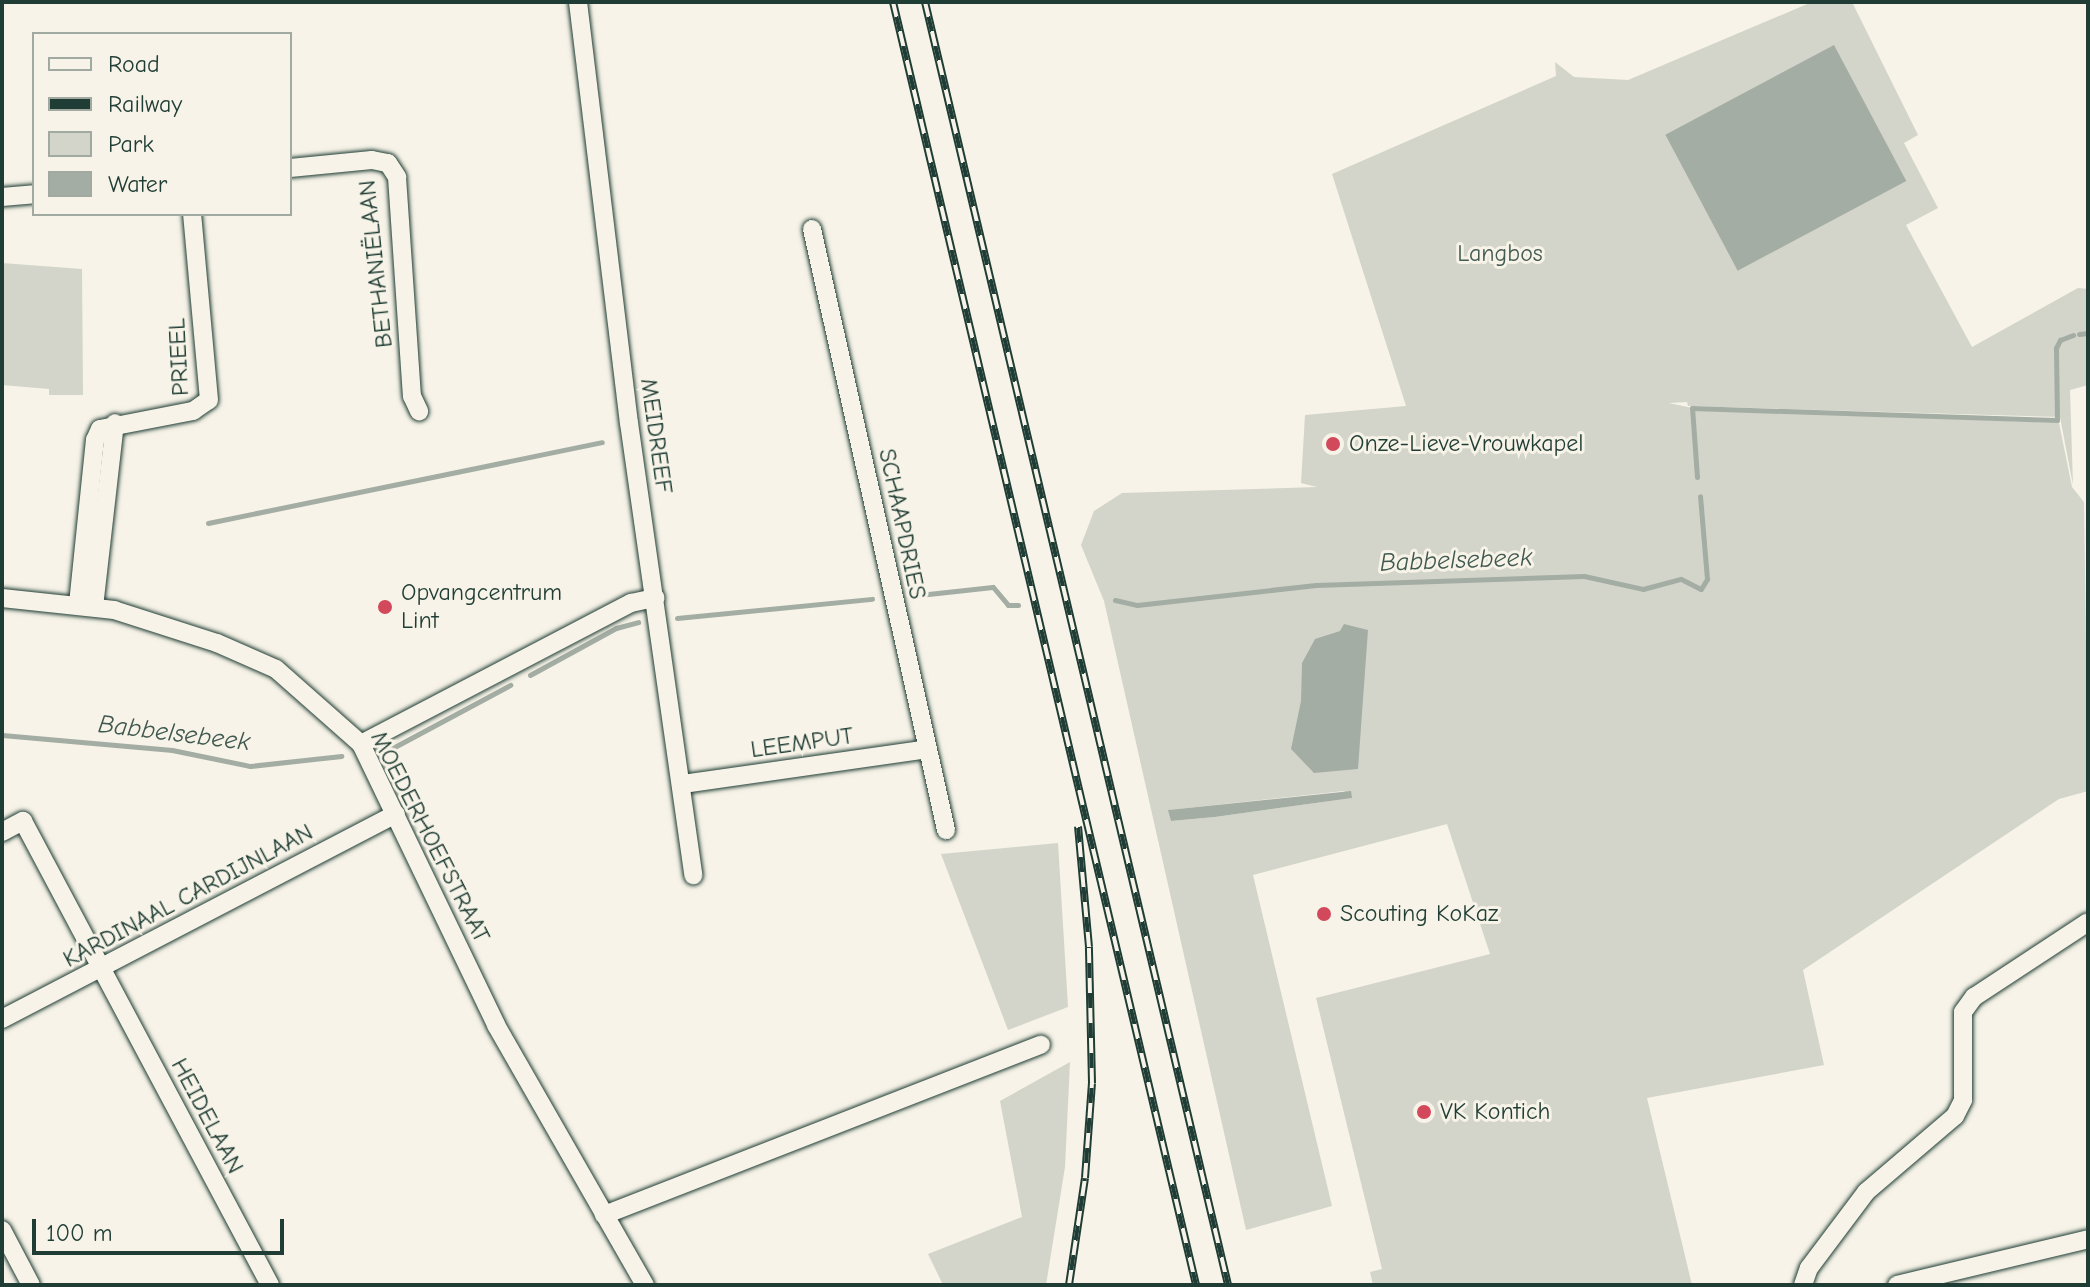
<!DOCTYPE html>
<meta charset="utf-8">
<style>
body{margin:0}
#map{position:relative;width:2090px;height:1287px;overflow:hidden;background:#f7f3e8;font-family:"Comic Neue",sans-serif}
div>[style]{position:absolute}
.green>*{inset:0;background:#d3d5ca}
.water>*{inset:0;background:#a4ada3;transform-origin:0 0}
.stream>*{height:5px;margin:-2.5px;padding:0 2.5px;transform-origin:2.5px;border-radius:2.5px;background:#a4ada3}
.roads{filter:drop-shadow(0 0 2px #1f3d34) drop-shadow(0 0 2px #1f3d34)}
.street>*{height:18px;margin:-9px;padding:0 9px;transform-origin:9px;border-radius:9px;background:#f7f3e8}
.rail>*{height:8px;margin-top:-4px;transform-origin:0;background:repeating-linear-gradient(90deg,#f7f3e8 0 15px,#1f3d34 0 30px);box-sizing:border-box;border-block:2px solid #1f3d34}
.dots>*{width:22px;height:22px;translate:-50% -50%;box-sizing:border-box;border:4px solid #f7f3e8;border-radius:50%}
span{translate:-50% -50%;white-space:nowrap;text-align:center;line-height:1.15;-webkit-text-stroke:6px #f7f3e8;paint-order:stroke}
.park-label{font-size:24px;color:#435b52}
.street-label{font-size:24px;color:#1f3d34}
.poi-label{font-size:24px;color:#1f3d34}
.left{translate:0 -50%;text-align:left}
.water-label{font-size:26px;color:#405950;font-style:italic}
.frame{position:absolute;inset:0;border:4px solid #1f3d34;pointer-events:none}
.legend{position:absolute;left:32px;top:32px;width:260px;height:184px;box-sizing:border-box;background:#f7f3e8;border:2px solid #a1aaa0;margin:0;padding:10px 14px;list-style:none;font-size:24px;color:#1f3d34}
.legend li{display:flex;align-items:center;gap:16px;height:40px}
.legend b{width:40px;border:2px solid #a1aaa0}
.scale{position:absolute;left:32px;top:1219px;width:252px;height:36px;box-sizing:border-box;border:4px solid #1f3d34;border-top:0;padding-left:10px;font-size:24px;line-height:28px;white-space:nowrap;color:#1f3d34;-webkit-text-stroke:6px #f7f3e8;paint-order:stroke}
</style>
<div id="map">
<div class="green">
<i style="clip-path:polygon(evenodd,1812px 2px,1852px 2px,1918px 135px,1904px 143px,1938px 208px,1906px 225px,1972px 347px,2078px 288px,2088px 289px,2088px 385px,2070px 390px,2073px 485px,2060px 417px,1688px 406px,1687px 402px,1669px 403px,1697px 409px,2059px 423px,2072px 487px,2084px 502px,2088px 791px,2059px 799px,1803px 970px,1824px 1065px,1647px 1098px,1692px 1285px,1373px 1285px,1370px 1272px,1382px 1269px,1316px 998px,1490px 954px,1447px 824px,1253px 875px,1332px 1206px,1246px 1230px,1104px 601px,1081px 545px,1094px 511px,1122px 493px,1317px 487px,1301px 483px,1305px 415px,1406px 406px,1332px 174px,1556px 76px,1555px 62px,1574px 77px,1628px 80px,1812px 2px,1344px 791px,1351px 798px,1215px 817px,1171px 821px,1169px 810px,1344px 791px)"></i>
<i style="clip-path:polygon(2px 263px,82px 269px,83px 395px,49px 395px,49px 389px,2px 385px)"></i>
<i style="clip-path:polygon(1058px 843px,1068px 1007px,1008px 1030px,941px 854px)"></i>
<i style="clip-path:polygon(1070px 1062px,1065px 1167px,1046px 1285px,943px 1285px,928px 1254px,1022px 1217px,1000px 1101px)"></i>
</div>
<div class="water">
<i style="left:1834px;top:45px;width:154px;height:191px;rotate:62deg"></i>
<i style="clip-path:polygon(1344px 624px,1368px 630px,1358px 769px,1314px 773px,1291px 749px,1301px 701px,1302px 663px,1315px 639px,1340px 631px)"></i>
<i style="clip-path:polygon(1351px 791px,1352px 798px,1215px 817px,1171px 821px,1168px 810px)"></i>
</div>
<div class="stream">
<i style="left:2079px;top:334px;width:9px;rotate:-6deg"></i>
<i style="left:1697px;top:477px;width:69px;rotate:-94.1deg"></i>
<i style="left:1692px;top:408px;width:365px;rotate:1.9deg"></i>
<i style="left:2057px;top:420px;width:72px;rotate:-90.8deg"></i>
<i style="left:2056px;top:348px;width:9px;rotate:-63deg"></i>
<i style="left:2060px;top:340px;width:14px;rotate:-21deg"></i>
<i style="left:208px;top:523px;width:402px;rotate:-11.6deg"></i>
<i style="left:910px;top:596px;width:83px;rotate:-6.2deg"></i>
<i style="left:993px;top:587px;width:23px;rotate:50deg"></i>
<i style="left:1008px;top:605px;width:10px"></i>
<i style="left:1115px;top:600px;width:23px;rotate:13deg"></i>
<i style="left:1137px;top:605px;width:180px;rotate:-6.4deg"></i>
<i style="left:1316px;top:585px;width:268px;rotate:-1.9deg"></i>
<i style="left:1584px;top:576px;width:60px;rotate:12.4deg"></i>
<i style="left:1643px;top:589px;width:39px;rotate:-15deg"></i>
<i style="left:1681px;top:579px;width:22px;rotate:27deg"></i>
<i style="left:1701px;top:589px;width:12px;rotate:-59deg"></i>
<i style="left:1707px;top:579px;width:83px;rotate:-94.8deg"></i>
<i style="left:677px;top:618px;width:196px;rotate:-5.6deg"></i>
<i style="left:530px;top:675px;width:98px;rotate:-28.7deg"></i>
<i style="left:616px;top:628px;width:23px;rotate:-15deg"></i>
<i style="left:2px;top:735px;width:171px;rotate:5deg"></i>
<i style="left:172px;top:750px;width:80px;rotate:11.6deg"></i>
<i style="left:250px;top:766px;width:92px;rotate:-6.3deg"></i>
<i style="left:387px;top:751px;width:140px;rotate:-28.2deg"></i>
</div>
<div class="roads">
<div class="street">
<i style="left:578px;top:2px;width:424px;rotate:83.1deg"></i>
<i style="left:629px;top:423px;width:457px;rotate:81.9deg"></i>
<i style="left:290px;top:168px;width:82px;rotate:-5.6deg"></i>
<i style="left:372px;top:160px;width:16px;rotate:11deg"></i>
<i style="left:388px;top:163px;width:17px;rotate:57deg"></i>
<i style="left:397px;top:177px;width:220px;rotate:86.1deg"></i>
<i style="left:412px;top:396px;width:17px;rotate:65deg"></i>
<i style="left:2px;top:197px;width:32px;rotate:-5deg"></i>
<i style="left:812px;top:229px;width:616px;rotate:77.43deg"></i>
<i style="left:2px;top:598px;width:113px;rotate:6.1deg"></i>
<i style="left:114px;top:610px;width:108px;rotate:17.8deg"></i>
<i style="left:217px;top:643px;width:64px;rotate:23.8deg"></i>
<i style="left:276px;top:669px;width:113px;rotate:41.4deg"></i>
<i style="left:361px;top:744px;width:312px;rotate:64.3deg"></i>
<i style="left:496px;top:1025px;width:300px;rotate:60.2deg"></i>
<i style="left:78px;top:604px;width:165px;rotate:-84.1deg"></i>
<i style="left:95px;top:440px;width:12px;rotate:-66deg"></i>
<i style="left:100px;top:429px;width:95px;rotate:-11deg"></i>
<i style="left:193px;top:411px;width:19px;rotate:-35deg"></i>
<i style="left:209px;top:400px;width:187px;rotate:-95.2deg"></i>
<i style="left:94px;top:607px;width:185px;rotate:-83.5deg"></i>
<i style="left:361px;top:744px;width:305px;rotate:-27.6deg"></i>
<i style="left:631px;top:603px;width:25px;rotate:-12deg"></i>
<i style="left:683px;top:784px;width:247px;rotate:-8.1deg"></i>
<i style="left:2px;top:832px;width:24px;rotate:-28deg"></i>
<i style="left:23px;top:821px;width:526px;rotate:61.97deg"></i>
<i style="left:2px;top:1019px;width:444px;rotate:-27.5deg"></i>
<i style="left:604px;top:1215px;width:469px;rotate:-21.3deg"></i>
<i style="left:2px;top:1230px;width:62px;rotate:62.2deg"></i>
<i style="left:1803px;top:1285px;width:18px;rotate:-71deg"></i>
<i style="left:1809px;top:1268px;width:95px;rotate:-53.1deg"></i>
<i style="left:1866px;top:1192px;width:117px;rotate:-40.5deg"></i>
<i style="left:1955px;top:1116px;width:18px;rotate:-63deg"></i>
<i style="left:1963px;top:1100px;width:88px;rotate:-90deg"></i>
<i style="left:1963px;top:1012px;width:19px;rotate:-54deg"></i>
<i style="left:1974px;top:997px;width:136px;rotate:-33.3deg"></i>
<i style="left:1897px;top:1285px;width:196px;rotate:-13.5deg"></i>
</div>
</div>
<div class="rail">
<i style="left:893px;top:2px;width:1318px;rotate:76.71deg"></i>
<i style="left:925px;top:2px;width:1318px;rotate:76.71deg"></i>
<i style="left:1069px;top:1285px;width:108px;rotate:-81.5deg"></i>
<i style="left:1085px;top:1178px;width:95px;rotate:-85.8deg"></i>
<i style="left:1092px;top:1083px;width:136px;rotate:-91.3deg"></i>
<i style="left:1089px;top:947px;width:121px;rotate:-95.2deg"></i>
</div>
<div class="dots">
<i style="left:1333px;top:444px;background:#d1495b"></i>
<i style="left:385px;top:607px;background:#d1495b"></i>
<i style="left:1324px;top:914px;background:#d1495b"></i>
<i style="left:1424px;top:1112px;background:#d1495b"></i>
</div>
<div class="park-label">
<span style="left:1500px;top:254px">Langbos</span>
</div>
<div class="street-label">
<span style="left:376px;top:264px;rotate:-96deg">BETHANIËLAAN</span>
<span style="left:179px;top:357px;rotate:-93deg">PRIEEL</span>
<span style="left:656px;top:436px;rotate:82deg">MEIDREEF</span>
<span style="left:902px;top:524px;rotate:78deg">SCHAAPDRIES</span>
<span style="left:802px;top:743px;rotate:-8deg">LEEMPUT</span>
<span style="left:430px;top:837px;rotate:63deg">MOEDERHOEFSTRAAT</span>
<span style="left:188px;top:896px;rotate:-28deg">KARDINAAL CARDIJNLAAN</span>
<span style="left:207px;top:1116px;rotate:62deg">HEIDELAAN</span>
</div>
<div class="poi-label">
<span class="left" style="left:1349px;top:444px">Onze-Lieve-Vrouwkapel</span>
<span class="left" style="left:401px;top:607px">Opvangcentrum<br>Lint</span>
<span class="left" style="left:1340px;top:914px">Scouting KoKaz</span>
<span class="left" style="left:1440px;top:1112px">VK Kontich</span>
</div>
<div class="water-label">
<span style="left:1456px;top:561px;rotate:-2deg">Babbelsebeek</span>
<span style="left:174px;top:734px;rotate:7deg">Babbelsebeek</span>
</div>
<div class="frame"></div>
<ul class="legend">
<li><b style="height:10px;background:#f7f3e8"></b>Road</li>
<li><b style="height:10px;background:#1f3d34"></b>Railway</li>
<li><b style="height:22px;background:#d3d5ca"></b>Park</li>
<li><b style="height:22px;background:#a4ada3"></b>Water</li>
</ul>
<div class="scale">100 m</div>
</div>
